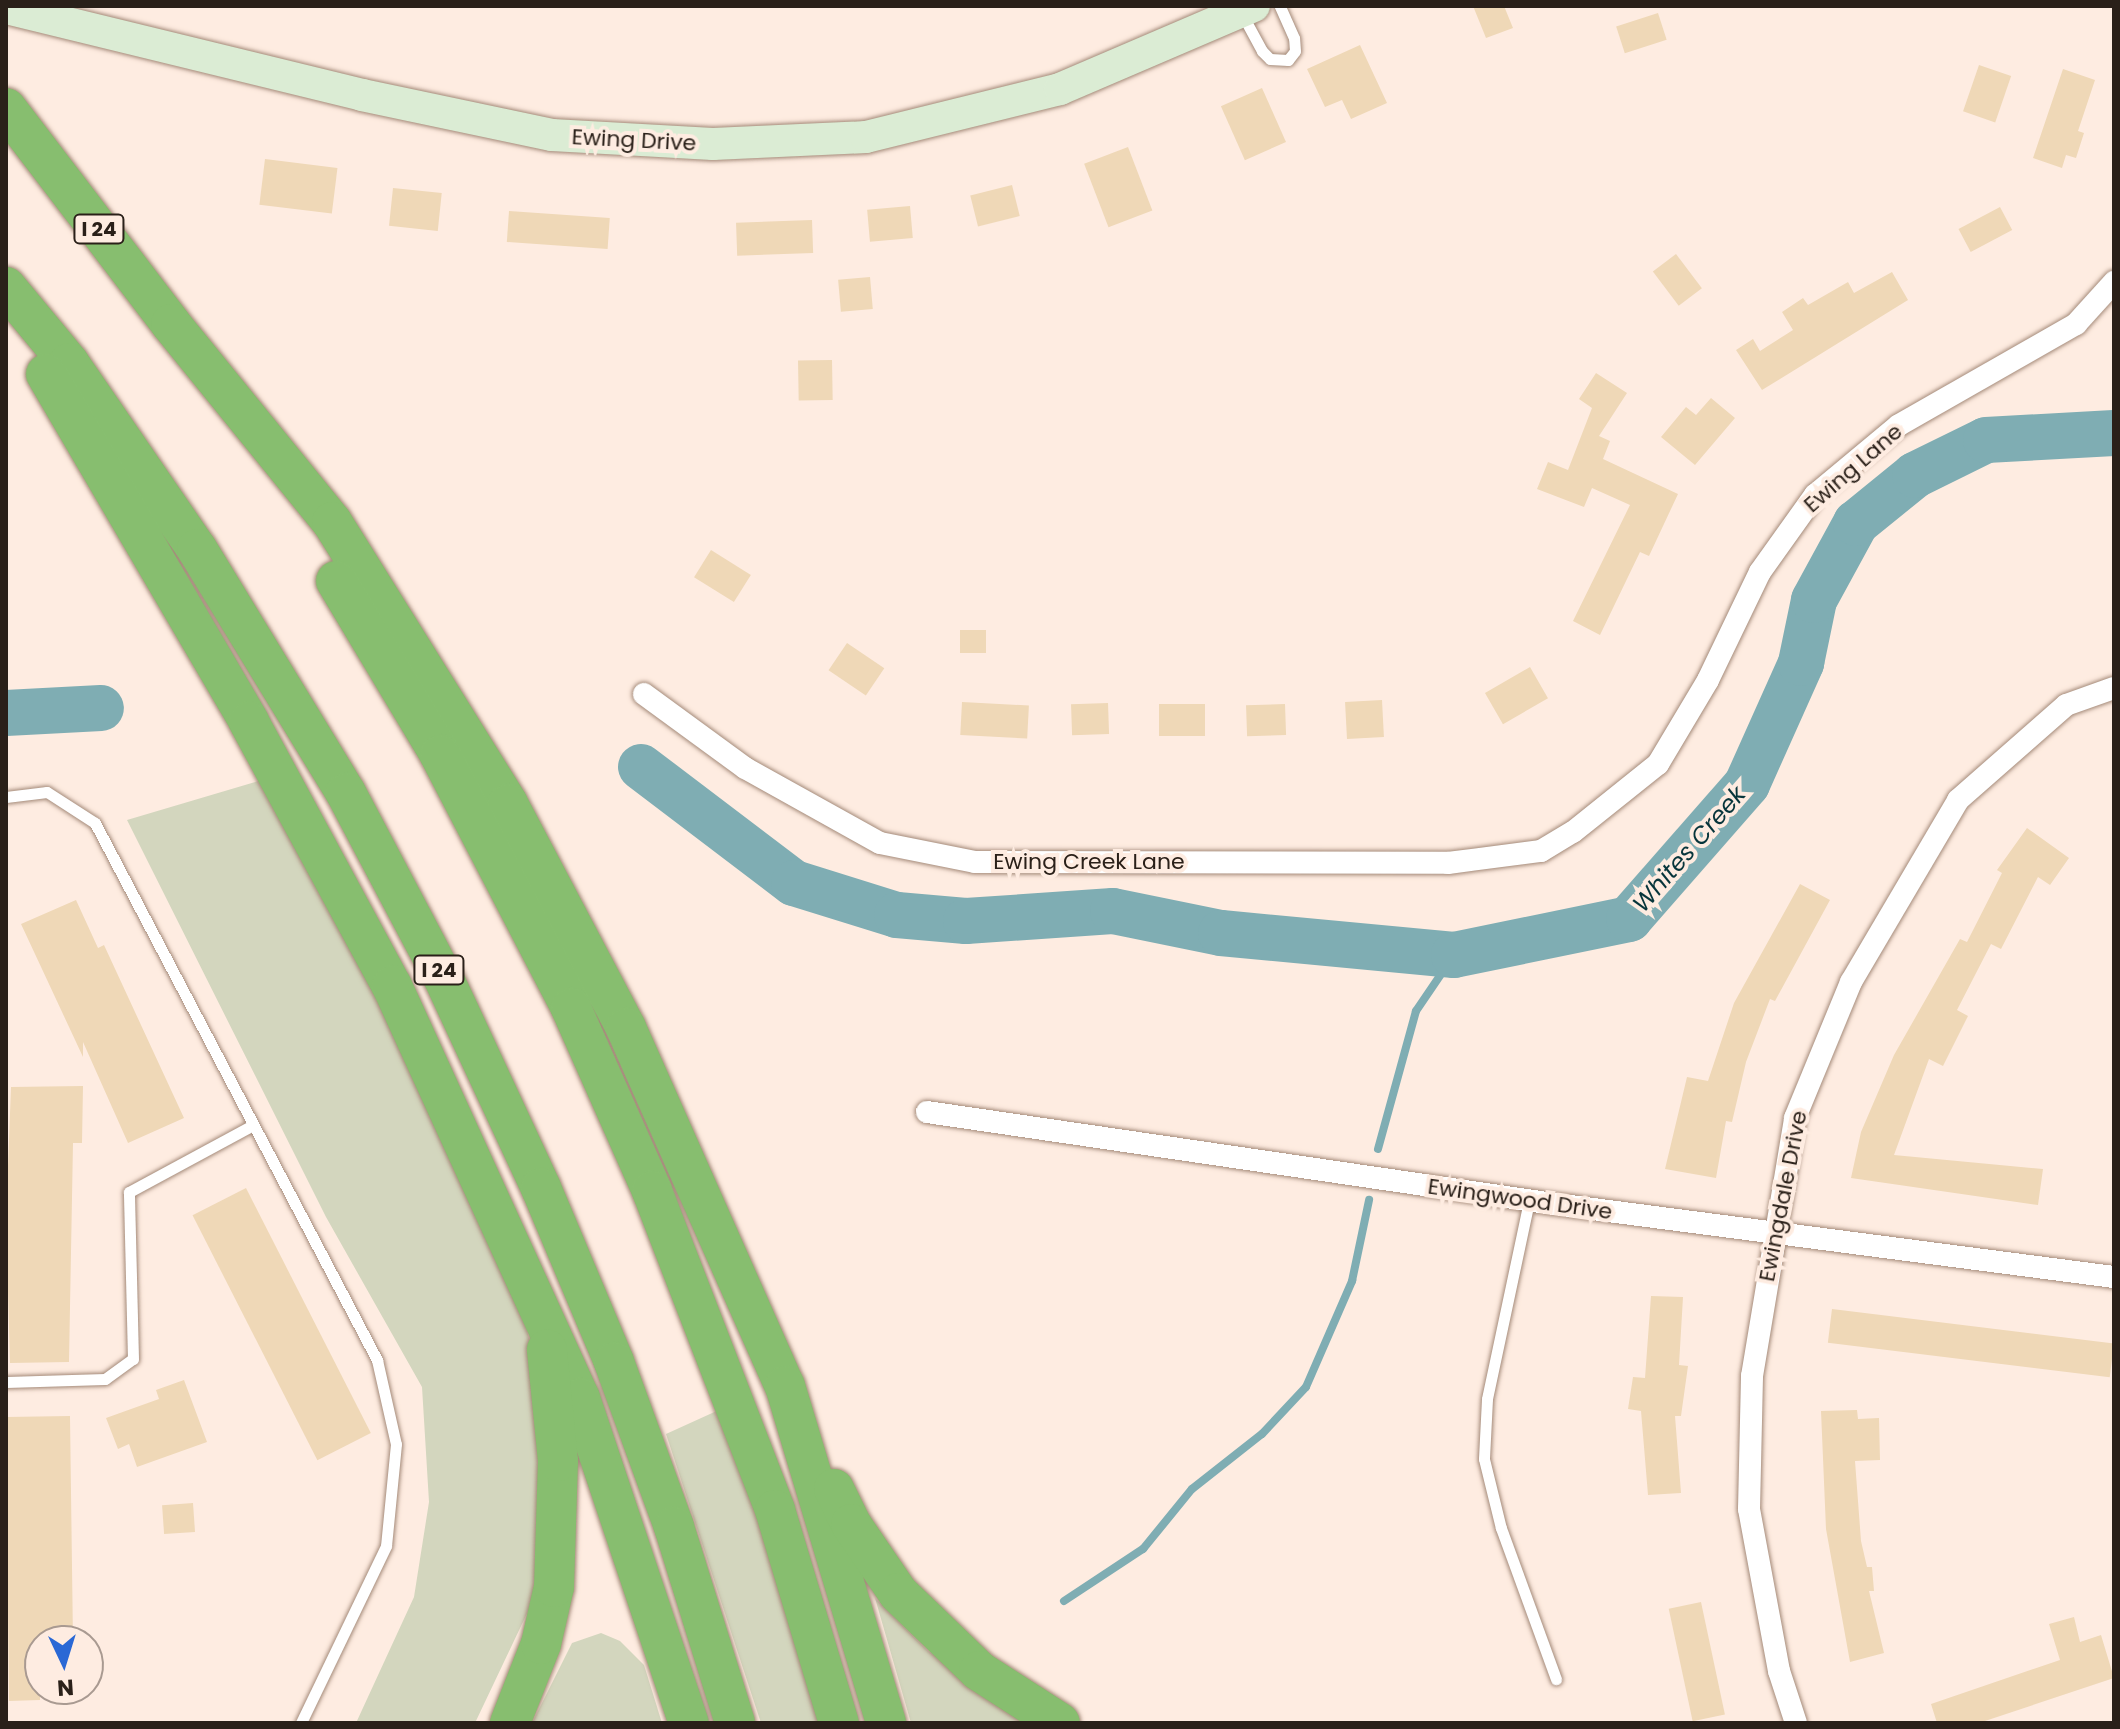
<!DOCTYPE html>
<style>
body{margin:0}
#map{position:relative;width:2120px;height:1729px;overflow:hidden;background:#feece1;font-family:Poppins,sans-serif}
div>[style]{position:absolute}
.green>*{inset:0;background:#d3d6be}
.stream>*{height:8px;margin:-4px;padding:0 4px;transform-origin:4px;border-radius:4px;background:#7fadb3}
.river>*{height:46px;margin:-23px;padding:0 23px;transform-origin:23px;border-radius:23px;background:#7fadb3}
.building>*{inset:0;background:#efd8b7;transform-origin:0 0}
.roads{filter:drop-shadow(0 0 2px #a48a79) drop-shadow(0 0 2px #a48a79)}
.lane>*{height:11px;margin:-5.5px;padding:0 5.5px;transform-origin:5.5px;border-radius:5.5px;background:#fff}
.street>*{height:22px;margin:-11px;padding:0 11px;transform-origin:11px;border-radius:11px;background:#fff}
.secondary>*{height:32px;margin:-16px;padding:0 16px;transform-origin:16px;border-radius:16px;background:#dbecd4}
.highway>*{height:40px;margin:-20px;padding:0 20px;transform-origin:20px;border-radius:20px;background:#87be6f}
span{translate:-50% -50%;white-space:nowrap;text-align:center;line-height:1.15;-webkit-text-stroke:8px #feece1;paint-order:stroke}
.shield-label span{padding:2px 6px;background:#feece1;border:2px solid;border-radius:6px;-webkit-text-stroke-width:0}
.shield-label{font-size:20px;color:#2a2019;font-weight:700}
.street-label{font-size:22px;color:#2a2019}
.water-label{font-size:24px;color:#07353b;font-style:italic}
.frame{position:absolute;inset:0;border:8px solid #2a2019;pointer-events:none}
.north{position:absolute;left:24px;top:1625px;width:80px;height:80px;box-sizing:border-box;background:#feece1;border:2px solid #a99a91;border-radius:50%;rotate:176deg;font-size:22px;font-weight:700;line-height:32px;text-align:center;color:#2a2019}
.north::after{content:'';display:block;margin:auto;width:28px;height:36px;background:#2a68d5;clip-path:polygon(50% 0,100% 100%,50% 72%,0 100%)}
</style>
<div id="map">
<div class="green">
<i style="clip-path:polygon(265px 779px,343px 920px,524px 1316px,543px 1403px,547px 1506px,531px 1605px,475px 1723px,356px 1723px,414px 1597px,429px 1502px,422px 1387px,326px 1217px,127px 820px)"></i>
<i style="clip-path:polygon(721px 1409px,779px 1581px,820px 1723px,761px 1723px,666px 1434px)"></i>
<i style="clip-path:polygon(875px 1598px,928px 1651px,1033px 1723px,911px 1723px)"></i>
<i style="clip-path:polygon(601px 1633px,620px 1641px,644px 1665px,662px 1723px,532px 1723px,572px 1643px)"></i>
</div>
<div class="stream">
<i style="left:1378px;top:1149px;width:143px;rotate:-74.6deg"></i>
<i style="left:1416px;top:1011px;width:68px;rotate:-55.8deg"></i>
<i style="left:1064px;top:1601px;width:95px;rotate:-33.4deg"></i>
<i style="left:1143px;top:1549px;width:77px;rotate:-50.8deg"></i>
<i style="left:1192px;top:1489px;width:89px;rotate:-38.2deg"></i>
<i style="left:1262px;top:1434px;width:64px;rotate:-46.9deg"></i>
<i style="left:1306px;top:1387px;width:116px;rotate:-66.5deg"></i>
<i style="left:1352px;top:1281px;width:83px;rotate:-78.1deg"></i>
</div>
<div class="river">
<i style="left:6px;top:713px;width:95px;rotate:-3deg"></i>
<i style="left:641px;top:767px;width:192px;rotate:37.2deg"></i>
<i style="left:794px;top:883px;width:108px;rotate:17.3deg"></i>
<i style="left:897px;top:915px;width:69px;rotate:5deg"></i>
<i style="left:966px;top:921px;width:147px;rotate:-3.9deg"></i>
<i style="left:1113px;top:911px;width:110px;rotate:11.5deg"></i>
<i style="left:1221px;top:933px;width:234px;rotate:5.4deg"></i>
<i style="left:1454px;top:955px;width:179px;rotate:-11.6deg"></i>
<i style="left:1629px;top:919px;width:179px;rotate:-48.8deg"></i>
<i style="left:1747px;top:784px;width:133px;rotate:-65.9deg"></i>
<i style="left:1801px;top:663px;width:64px;rotate:-78.3deg"></i>
<i style="left:1814px;top:600px;width:88px;rotate:-61.4deg"></i>
<i style="left:1856px;top:523px;width:76px;rotate:-39.1deg"></i>
<i style="left:1915px;top:475px;width:79px;rotate:-26.2deg"></i>
<i style="left:1986px;top:440px;width:128px;rotate:-3.1deg"></i>
</div>
<div class="building">
<i style="clip-path:polygon(1473px 6px,1504px 6px,1513px 28px,1486px 38px)"></i>
<i style="left:1658px;top:13px;width:28px;height:44px;rotate:72deg"></i>
<i style="clip-path:polygon(1360px 45px,1387px 103px,1351px 119px,1342px 100px,1325px 107px,1307px 69px)"></i>
<i style="left:1979px;top:65px;width:34px;height:49px;rotate:19deg"></i>
<i style="clip-path:polygon(2063px 69px,2095px 80px,2078px 131px,2084px 133px,2076px 158px,2066px 155px,2062px 168px,2033px 158px)"></i>
<i style="left:1262px;top:88px;width:59px;height:45px;rotate:66deg"></i>
<i style="left:1128px;top:147px;width:68px;height:47px;rotate:69deg"></i>
<i style="left:265px;top:159px;width:73px;height:46px;rotate:7deg"></i>
<i style="left:1012px;top:185px;width:32px;height:43px;rotate:76deg"></i>
<i style="left:393px;top:188px;width:49px;height:38px;rotate:6deg"></i>
<i style="left:910px;top:206px;width:32px;height:43px;rotate:85deg"></i>
<i style="left:2000px;top:207px;width:26px;height:47px;rotate:62deg"></i>
<i style="left:509px;top:211px;width:101px;height:31px;rotate:4deg"></i>
<i style="left:812px;top:220px;width:33px;height:76px;rotate:88deg"></i>
<i style="left:1676px;top:254px;width:43px;height:29px;rotate:53deg"></i>
<i style="clip-path:polygon(1892px 272px,1908px 300px,1762px 390px,1736px 350px,1753px 339px,1760px 351px,1793px 330px,1782px 312px,1803px 298px,1808px 305px,1848px 282px,1854px 293px)"></i>
<i style="left:870px;top:277px;width:32px;height:32px;rotate:85deg"></i>
<i style="left:832px;top:360px;width:40px;height:34px;rotate:89deg"></i>
<i style="clip-path:polygon(1596px 373px,1627px 393px,1599px 436px,1610px 441px,1603px 459px,1678px 494px,1649px 556px,1640px 552px,1600px 635px,1573px 621px,1630px 505px,1592px 488px,1584px 507px,1537px 489px,1548px 462px,1568px 470px,1592px 408px,1579px 399px)"></i>
<i style="clip-path:polygon(1711px 398px,1735px 418px,1695px 465px,1661px 437px,1686px 407px,1696px 415px)"></i>
<i style="left:711px;top:550px;width:47px;height:32px;rotate:32deg"></i>
<i style="left:986px;top:630px;width:23px;height:26px;rotate:90deg"></i>
<i style="left:847px;top:643px;width:45px;height:33px;rotate:34deg"></i>
<i style="left:1530px;top:667px;width:36px;height:52px;rotate:60deg"></i>
<i style="left:1382px;top:700px;width:37px;height:37px;rotate:87deg"></i>
<i style="left:962px;top:702px;width:67px;height:33px;rotate:3deg"></i>
<i style="left:1108px;top:703px;width:31px;height:37px;rotate:88deg"></i>
<i style="left:1159px;top:704px;width:46px;height:32px"></i>
<i style="left:1285px;top:704px;width:31px;height:39px;rotate:88deg"></i>
<i style="clip-path:polygon(2027px 828px,2069px 858px,2050px 885px,2038px 877px,2001px 949px,1991px 944px,1957px 1010px,1968px 1016px,1943px 1066px,1929px 1059px,1894px 1155px,2043px 1169px,2038px 1205px,1851px 1178px,1861px 1132px,1894px 1055px,1960px 939px,1967px 942px,2002px 873px,1997px 870px)"></i>
<i style="clip-path:polygon(1800px 884px,1830px 900px,1775px 1001px,1770px 999px,1746px 1062px,1732px 1122px,1726px 1121px,1716px 1178px,1665px 1169px,1687px 1077px,1708px 1081px,1734px 1003px)"></i>
<i style="clip-path:polygon(76px 900px,98px 948px,104px 945px,184px 1118px,128px 1143px,83px 1042px,83px 1057px,21px 924px)"></i>
<i style="clip-path:polygon(83px 1086px,82px 1143px,73px 1143px,69px 1362px,10px 1363px,6px 1219px,11px 1087px)"></i>
<i style="left:246px;top:1188px;width:275px;height:60px;rotate:63deg"></i>
<i style="clip-path:polygon(1651px 1296px,1683px 1297px,1679px 1365px,1688px 1366px,1681px 1416px,1675px 1416px,1681px 1493px,1648px 1495px,1641px 1411px,1628px 1409px,1633px 1377px,1645px 1378px)"></i>
<i style="left:1832px;top:1309px;width:284px;height:34px;rotate:7deg"></i>
<i style="clip-path:polygon(184px 1380px,207px 1442px,137px 1467px,129px 1444px,118px 1449px,106px 1418px,159px 1399px,156px 1390px)"></i>
<i style="clip-path:polygon(1857px 1410px,1858px 1419px,1879px 1418px,1880px 1460px,1855px 1461px,1861px 1541px,1867px 1567px,1872px 1567px,1874px 1591px,1869px 1591px,1884px 1653px,1850px 1662px,1826px 1529px,1821px 1411px)"></i>
<i style="clip-path:polygon(70px 1416px,73px 1641px,40px 1641px,40px 1700px,9px 1701px,6px 1417px)"></i>
<i style="left:193px;top:1503px;width:29px;height:31px;rotate:86deg"></i>
<i style="left:1701px;top:1602px;width:115px;height:33px;rotate:78deg"></i>
<i style="clip-path:polygon(2074px 1617px,2080px 1642px,2101px 1635px,2114px 1678px,1979px 1723px,1937px 1723px,1931px 1704px,2060px 1660px,2049px 1624px)"></i>
</div>
<div class="roads">
<div class="lane">
<i style="left:1242px;top:14px;width:42px;rotate:61.6deg"></i>
<i style="left:1262px;top:51px;width:11px;rotate:45deg"></i>
<i style="left:1270px;top:59px;width:18px;rotate:3deg"></i>
<i style="left:1288px;top:60px;width:11px;rotate:-52deg"></i>
<i style="left:1295px;top:51px;width:13px;rotate:-94deg"></i>
<i style="left:1294px;top:38px;width:35px;rotate:-114deg"></i>
<i style="left:6px;top:797px;width:41px;rotate:-7deg"></i>
<i style="left:47px;top:792px;width:57px;rotate:32.9deg"></i>
<i style="left:95px;top:823px;width:607px;rotate:62.29deg"></i>
<i style="left:377px;top:1360px;width:86px;rotate:77.3deg"></i>
<i style="left:396px;top:1444px;width:102px;rotate:95.6deg"></i>
<i style="left:386px;top:1546px;width:196px;rotate:115.7deg"></i>
<i style="left:1529px;top:1201px;width:202px;rotate:102deg"></i>
<i style="left:1487px;top:1399px;width:60px;rotate:92.9deg"></i>
<i style="left:1484px;top:1459px;width:71px;rotate:76.2deg"></i>
<i style="left:1501px;top:1528px;width:161px;rotate:70deg"></i>
<i style="left:6px;top:1382px;width:99px;rotate:-1.7deg"></i>
<i style="left:105px;top:1379px;width:34px;rotate:-36deg"></i>
<i style="left:133px;top:1359px;width:167px;rotate:-91.4deg"></i>
<i style="left:129px;top:1192px;width:141px;rotate:-28.4deg"></i>
</div>
<div class="street">
<i style="left:644px;top:694px;width:125px;rotate:36.2deg"></i>
<i style="left:745px;top:768px;width:154px;rotate:29.1deg"></i>
<i style="left:880px;top:843px;width:97px;rotate:11.3deg"></i>
<i style="left:975px;top:862px;width:473px;rotate:0.1deg"></i>
<i style="left:1448px;top:863px;width:94px;rotate:-7.4deg"></i>
<i style="left:1541px;top:851px;width:37px;rotate:-31deg"></i>
<i style="left:1573px;top:832px;width:109px;rotate:-38.7deg"></i>
<i style="left:1658px;top:764px;width:98px;rotate:-59.2deg"></i>
<i style="left:1708px;top:680px;width:120px;rotate:-64.3deg"></i>
<i style="left:1760px;top:572px;width:95px;rotate:-54.5deg"></i>
<i style="left:1815px;top:495px;width:109px;rotate:-39.8deg"></i>
<i style="left:1899px;top:425px;width:204px;rotate:-29.7deg"></i>
<i style="left:2076px;top:324px;width:57px;rotate:-47.9deg"></i>
<i style="left:927px;top:1112px;width:627px;rotate:8.35deg"></i>
<i style="left:1547px;top:1203px;width:572px;rotate:7.44deg"></i>
<i style="left:1796px;top:1723px;width:55px;rotate:-108.1deg"></i>
<i style="left:1779px;top:1671px;width:165px;rotate:-100.5deg"></i>
<i style="left:1749px;top:1509px;width:133px;rotate:-88.7deg"></i>
<i style="left:1752px;top:1376px;width:262px;rotate:-80.5deg"></i>
<i style="left:1795px;top:1118px;width:147px;rotate:-67.6deg"></i>
<i style="left:1851px;top:982px;width:211px;rotate:-59.5deg"></i>
<i style="left:1958px;top:800px;width:144px;rotate:-41.3deg"></i>
<i style="left:2066px;top:705px;width:51px;rotate:-19.5deg"></i>
</div>
<div class="secondary">
<i style="left:6px;top:8px;width:366px;rotate:13.7deg"></i>
<i style="left:362px;top:95px;width:194px;rotate:11.9deg"></i>
<i style="left:552px;top:135px;width:161px;rotate:3.2deg"></i>
<i style="left:713px;top:144px;width:153px;rotate:-2.6deg"></i>
<i style="left:866px;top:137px;width:200px;rotate:-13.9deg"></i>
<i style="left:1060px;top:89px;width:211px;rotate:-23.2deg"></i>
</div>
<div class="highway">
<i style="left:6px;top:108px;width:272px;rotate:52.6deg"></i>
<i style="left:171px;top:324px;width:255px;rotate:50.9deg"></i>
<i style="left:332px;top:522px;width:332px;rotate:58deg"></i>
<i style="left:508px;top:804px;width:253px;rotate:62.2deg"></i>
<i style="left:626px;top:1028px;width:392px;rotate:66.1deg"></i>
<i style="left:785px;top:1386px;width:352px;rotate:73.3deg"></i>
<i style="left:6px;top:287px;width:99px;rotate:50.3deg"></i>
<i style="left:69px;top:363px;width:226px;rotate:55.5deg"></i>
<i style="left:197px;top:549px;width:286px;rotate:58.6deg"></i>
<i style="left:346px;top:793px;width:210px;rotate:62.2deg"></i>
<i style="left:444px;top:979px;width:230px;rotate:65.1deg"></i>
<i style="left:541px;top:1188px;width:189px;rotate:67.2deg"></i>
<i style="left:614px;top:1362px;width:176px;rotate:70deg"></i>
<i style="left:674px;top:1527px;width:205px;rotate:72.7deg"></i>
<i style="left:46px;top:374px;width:403px;rotate:59.7deg"></i>
<i style="left:249px;top:722px;width:300px;rotate:61.6deg"></i>
<i style="left:392px;top:986px;width:453px;rotate:65.5deg"></i>
<i style="left:580px;top:1398px;width:343px;rotate:71.5deg"></i>
<i style="left:336px;top:581px;width:203px;rotate:59.1deg"></i>
<i style="left:440px;top:755px;width:285px;rotate:62.6deg"></i>
<i style="left:571px;top:1008px;width:200px;rotate:66.1deg"></i>
<i style="left:652px;top:1191px;width:342px;rotate:68.9deg"></i>
<i style="left:775px;top:1510px;width:222px;rotate:73.3deg"></i>
<i style="left:834px;top:1489px;width:39px;rotate:64deg"></i>
<i style="left:851px;top:1524px;width:83px;rotate:55.7deg"></i>
<i style="left:898px;top:1593px;width:112px;rotate:43.9deg"></i>
<i style="left:979px;top:1671px;width:96px;rotate:32.7deg"></i>
<i style="left:510px;top:1723px;width:85px;rotate:-68.6deg"></i>
<i style="left:541px;top:1644px;width:58px;rotate:-77.2deg"></i>
<i style="left:554px;top:1587px;width:126px;rotate:-88.2deg"></i>
<i style="left:558px;top:1461px;width:112px;rotate:-95.7deg"></i>
</div>
</div>
<div class="shield-label">
<span style="left:99px;top:229px">I 24</span>
<span style="left:439px;top:970px">I 24</span>
</div>
<div class="street-label">
<span style="left:634px;top:140px;rotate:3deg">Ewing Drive</span>
<span style="left:1853px;top:468px;rotate:-41deg">Ewing Lane</span>
<span style="left:1089px;top:862px">Ewing Creek Lane</span>
<span style="left:1783px;top:1196px;rotate:-79deg">Ewingdale Drive</span>
<span style="left:1520px;top:1199px;rotate:8deg">Ewingwood Drive</span>
</div>
<div class="water-label">
<span style="left:1689px;top:849px;rotate:-49deg">Whites Creek</span>
</div>
<div class="frame"></div>
<div class="north">N</div>
</div>
